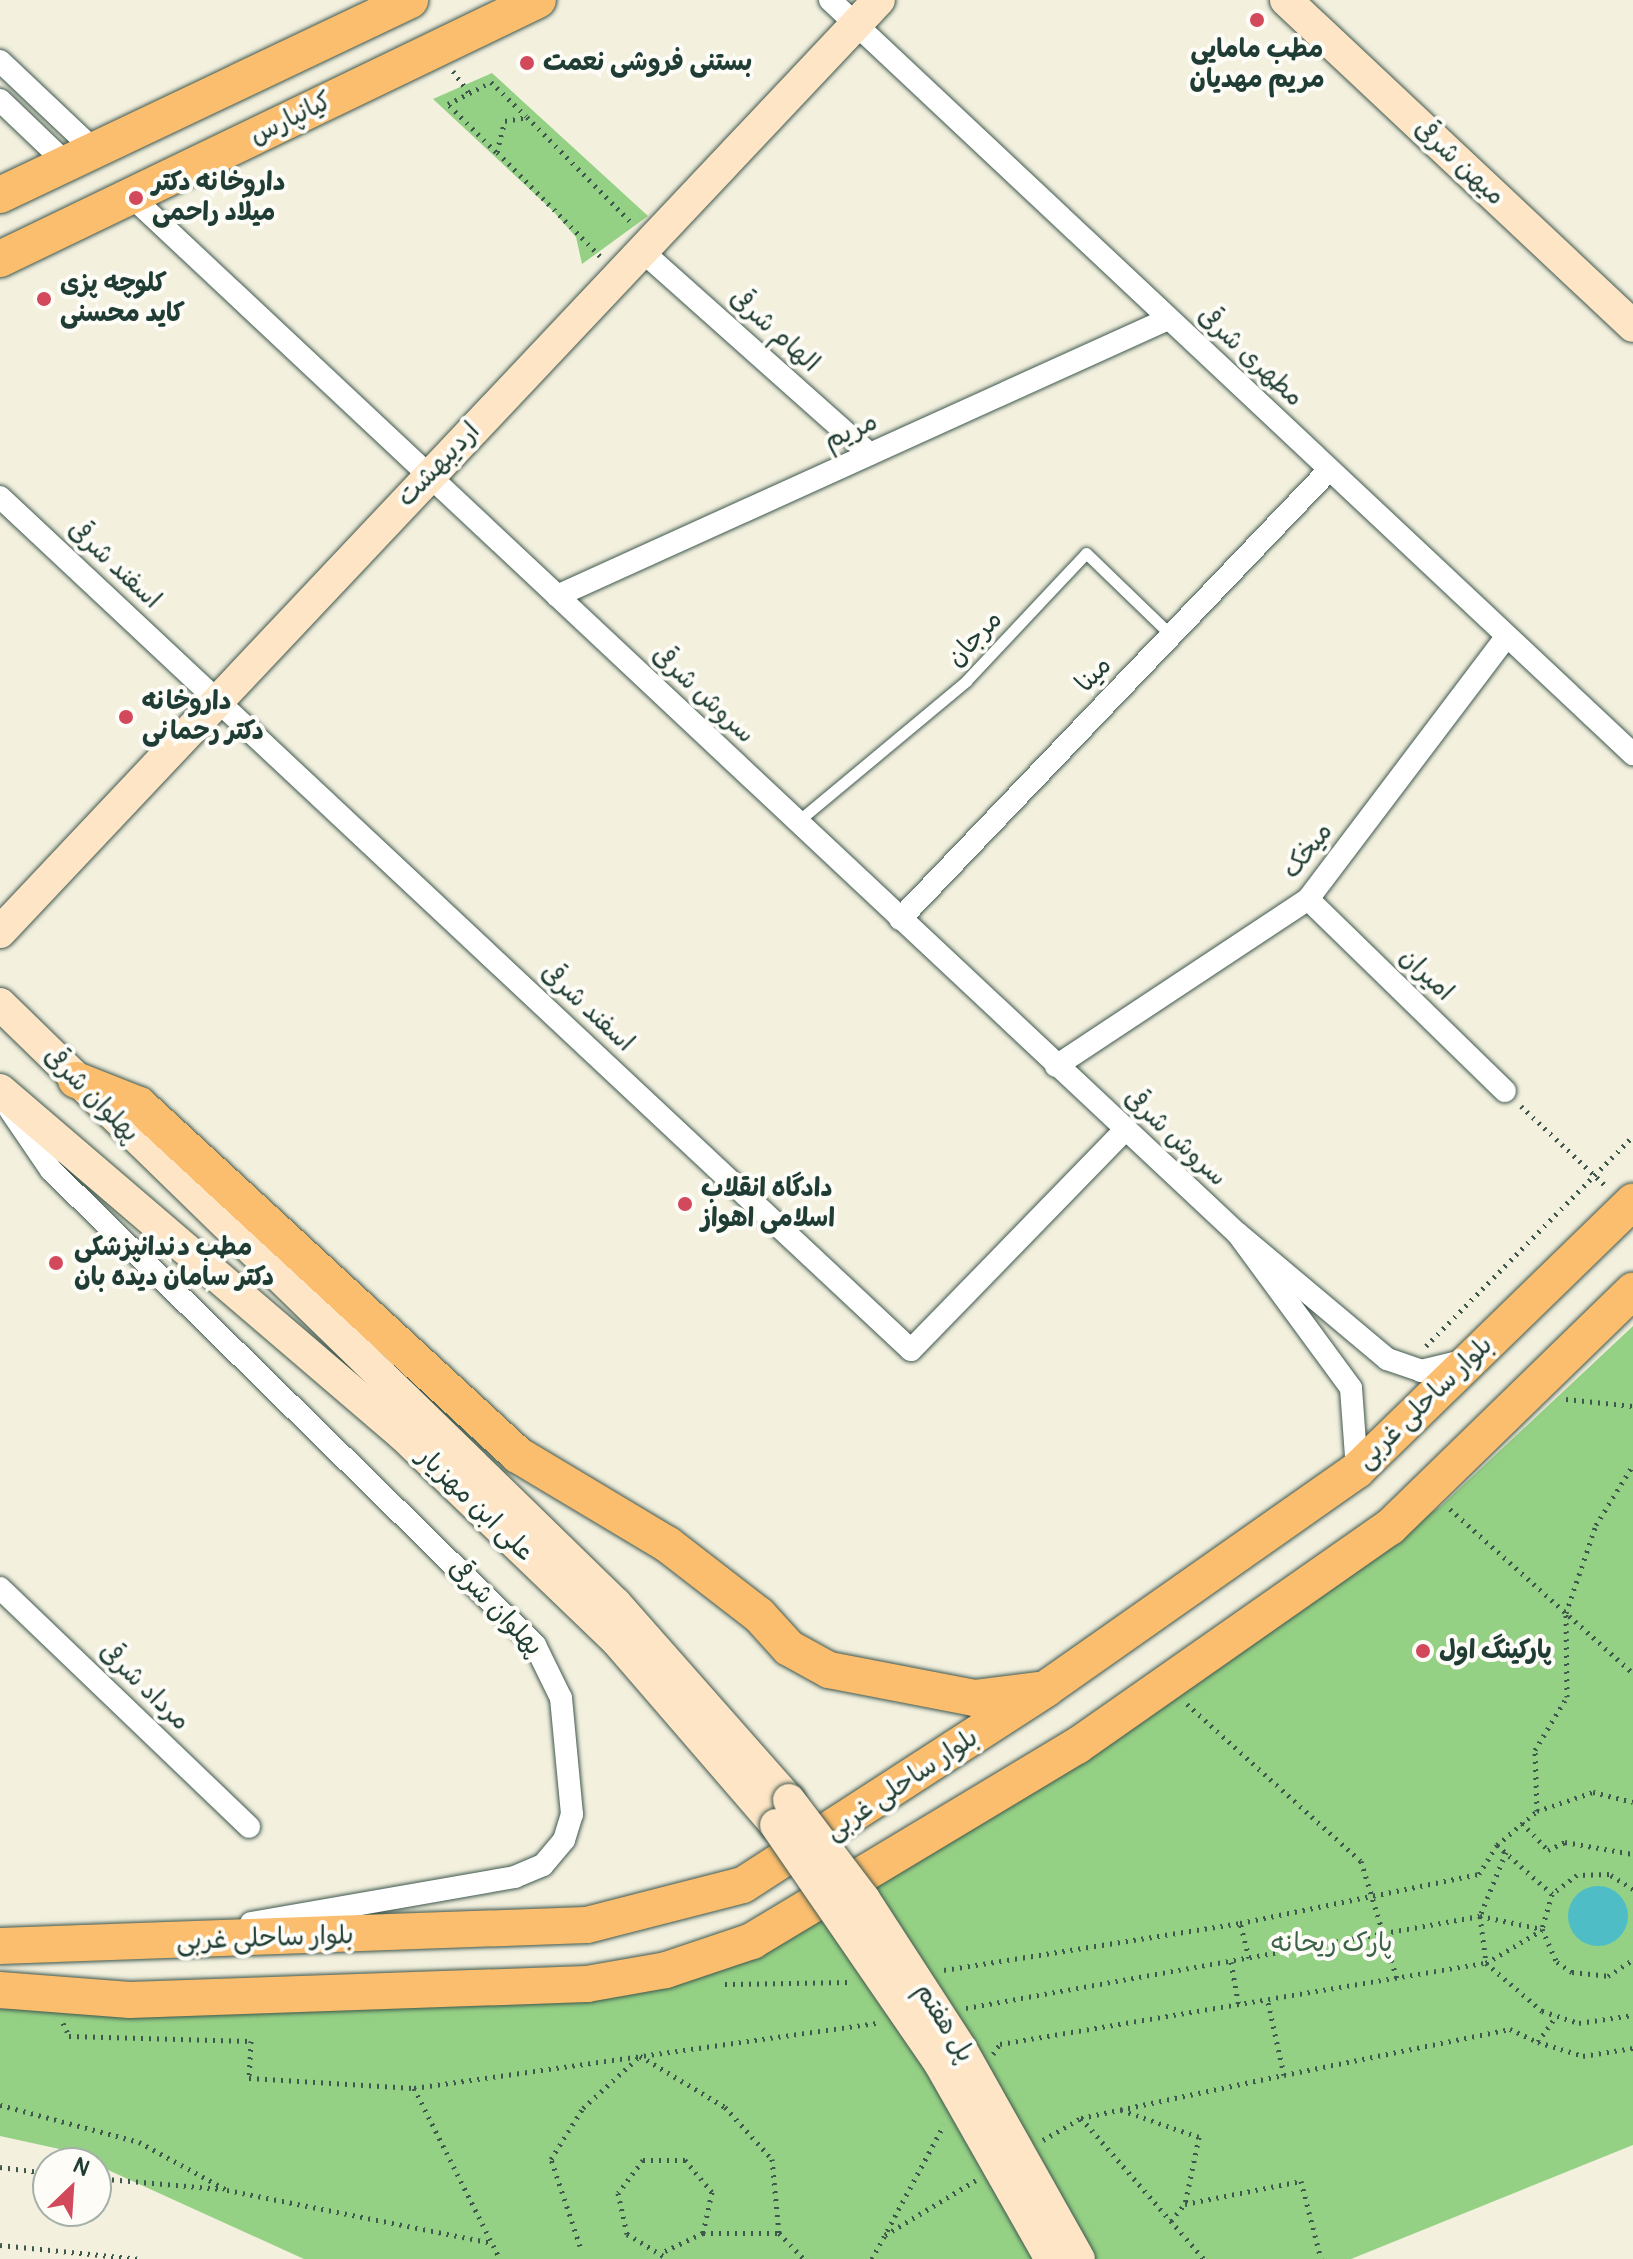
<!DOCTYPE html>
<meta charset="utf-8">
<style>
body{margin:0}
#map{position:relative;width:1633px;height:2259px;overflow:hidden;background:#f3f0de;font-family:Pangolin,"Playpen Sans Arabic",sans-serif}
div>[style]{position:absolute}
.green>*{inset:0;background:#95d185}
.water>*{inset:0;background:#4ebdc6}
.round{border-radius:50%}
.path>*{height:5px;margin-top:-2.5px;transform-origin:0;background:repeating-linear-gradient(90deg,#3f584e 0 2px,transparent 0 8px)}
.roads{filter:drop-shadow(0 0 2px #3f584e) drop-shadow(0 0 2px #3f584e)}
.lane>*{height:11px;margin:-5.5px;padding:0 5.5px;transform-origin:5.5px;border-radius:5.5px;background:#fff}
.street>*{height:22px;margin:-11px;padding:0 11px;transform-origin:11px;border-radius:11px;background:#fff}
.secondary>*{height:32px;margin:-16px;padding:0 16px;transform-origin:16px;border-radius:16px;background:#fde5c5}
.primary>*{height:36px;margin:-18px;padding:0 18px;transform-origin:18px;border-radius:18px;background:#fbbd6e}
.bridges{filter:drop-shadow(0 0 2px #3f584e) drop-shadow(0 0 2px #3f584e)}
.secondary-bridge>*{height:32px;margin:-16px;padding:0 16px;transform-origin:16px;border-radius:16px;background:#fde5c5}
.dots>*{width:22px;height:22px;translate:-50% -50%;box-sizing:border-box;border:4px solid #fdfcf7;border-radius:50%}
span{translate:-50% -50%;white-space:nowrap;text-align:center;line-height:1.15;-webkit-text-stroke:8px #fdfcf7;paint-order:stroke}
.poi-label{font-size:26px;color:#1f3d34;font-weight:700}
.left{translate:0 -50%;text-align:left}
.street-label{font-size:26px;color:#1f3d34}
.park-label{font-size:26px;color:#3c6248}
.north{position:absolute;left:32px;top:2147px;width:80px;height:80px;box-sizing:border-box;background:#fdfcf7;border:2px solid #a4b0a9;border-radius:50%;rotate:25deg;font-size:22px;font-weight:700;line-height:32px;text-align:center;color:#1f3d34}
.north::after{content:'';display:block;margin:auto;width:28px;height:36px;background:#d1495b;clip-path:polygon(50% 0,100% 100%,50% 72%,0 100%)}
</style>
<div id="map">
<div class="green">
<i style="clip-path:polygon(492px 73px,648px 216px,582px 264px,576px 237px,553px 211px,433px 99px)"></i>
<i style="clip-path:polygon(1633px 1326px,1633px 2145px,1351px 2259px,304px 2259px,64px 2150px,0 2136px,0 2009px,656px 1977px,1080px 1754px,1441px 1506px)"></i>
</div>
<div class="water">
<i class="round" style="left:1568px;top:1886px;width:60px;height:60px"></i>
</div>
<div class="path">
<i style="left:453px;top:71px;width:27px;rotate:54deg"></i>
<i style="left:496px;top:152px;width:68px;rotate:-135deg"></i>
<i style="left:448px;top:104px;width:48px;rotate:-27.1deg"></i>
<i style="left:491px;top:82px;width:49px;rotate:44.2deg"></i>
<i style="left:600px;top:256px;width:146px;rotate:-134.7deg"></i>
<i style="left:497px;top:152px;width:32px;rotate:-76deg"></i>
<i style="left:505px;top:121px;width:22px;rotate:-10deg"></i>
<i style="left:527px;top:117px;width:149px;rotate:45.3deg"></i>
<i style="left:1521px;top:1106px;width:118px;rotate:43.3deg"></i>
<i style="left:1426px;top:1346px;width:295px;rotate:-45.4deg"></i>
<i style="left:1566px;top:1399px;width:67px;rotate:6deg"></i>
<i style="left:1450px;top:1509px;width:246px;rotate:41.9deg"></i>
<i style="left:1187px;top:1704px;width:234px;rotate:42.1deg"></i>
<i style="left:1361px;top:1861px;width:123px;rotate:73deg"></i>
<i style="left:1537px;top:1811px;width:61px;rotate:-91.9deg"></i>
<i style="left:1535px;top:1750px;width:62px;rotate:-58.9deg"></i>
<i style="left:1567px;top:1697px;width:84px;rotate:-90.7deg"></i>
<i style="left:1566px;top:1613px;width:93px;rotate:-71.2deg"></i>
<i style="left:1596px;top:1525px;width:70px;rotate:-58.3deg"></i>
<i style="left:1522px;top:1823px;width:37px;rotate:46deg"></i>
<i style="left:1548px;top:1850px;width:19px;rotate:-25deg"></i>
<i style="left:1565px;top:1842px;width:69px;rotate:10deg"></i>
<i style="left:1497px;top:1845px;width:74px;rotate:41.7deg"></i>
<i style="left:1506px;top:1852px;width:69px;rotate:112.1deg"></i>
<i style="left:1480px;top:1916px;width:47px;rotate:82.7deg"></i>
<i style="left:1486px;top:1963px;width:74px;rotate:40.6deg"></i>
<i style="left:1542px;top:2011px;width:39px;rotate:18deg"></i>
<i style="left:1579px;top:2023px;width:55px;rotate:-8.4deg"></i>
<i style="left:1633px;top:1889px;width:28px;rotate:-148deg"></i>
<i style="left:1609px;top:1874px;width:32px;rotate:178deg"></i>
<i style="left:1577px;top:1875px;width:31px;rotate:143deg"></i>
<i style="left:1552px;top:1894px;width:36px;rotate:106deg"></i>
<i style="left:1542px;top:1929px;width:36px;rotate:66deg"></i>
<i style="left:1557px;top:1962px;width:18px;rotate:34deg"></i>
<i style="left:1572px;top:1972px;width:36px;rotate:6deg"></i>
<i style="left:1608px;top:1976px;width:30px;rotate:-33deg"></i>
<i style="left:1249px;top:1958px;width:36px;rotate:-104deg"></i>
<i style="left:1240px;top:1923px;width:244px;rotate:-11.6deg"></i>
<i style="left:1479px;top:1874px;width:34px;rotate:-58deg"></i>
<i style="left:1497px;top:1845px;width:52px;rotate:-40.4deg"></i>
<i style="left:1537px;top:1811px;width:59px;rotate:-18.7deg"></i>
<i style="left:1593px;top:1792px;width:41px;rotate:14deg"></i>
<i style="left:1231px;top:1962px;width:46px;rotate:79.9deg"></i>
<i style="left:944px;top:1970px;width:300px;rotate:-9deg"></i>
<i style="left:725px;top:1984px;width:126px;rotate:-0.9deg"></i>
<i style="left:966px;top:2008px;width:522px;rotate:-10.15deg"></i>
<i style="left:1480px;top:1916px;width:63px;rotate:11.8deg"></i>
<i style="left:63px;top:2023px;width:14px;rotate:65deg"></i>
<i style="left:69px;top:2036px;width:182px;rotate:1.6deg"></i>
<i style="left:251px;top:2041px;width:37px;rotate:93deg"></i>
<i style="left:249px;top:2078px;width:165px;rotate:3.5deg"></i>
<i style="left:414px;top:2088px;width:468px;rotate:-8deg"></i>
<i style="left:1538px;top:2042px;width:47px;rotate:17.3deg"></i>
<i style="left:1583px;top:2056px;width:51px;rotate:-9.1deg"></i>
<i style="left:993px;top:2054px;width:12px;rotate:-55deg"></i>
<i style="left:1000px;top:2044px;width:493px;rotate:-9.5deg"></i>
<i style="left:1486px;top:1963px;width:65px;rotate:-30.5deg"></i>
<i style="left:1284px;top:2075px;width:231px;rotate:-11.5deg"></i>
<i style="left:1510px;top:2029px;width:31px;rotate:25deg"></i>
<i style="left:1538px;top:2042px;width:32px;rotate:-55deg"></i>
<i style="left:414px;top:2088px;width:191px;rotate:63.3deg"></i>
<i style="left:0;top:2105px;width:144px;rotate:14.9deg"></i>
<i style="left:139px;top:2142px;width:100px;rotate:28.6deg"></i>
<i style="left:227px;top:2190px;width:270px;rotate:11.3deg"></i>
<i style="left:1121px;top:2110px;width:83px;rotate:19.1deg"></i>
<i style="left:1199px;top:2137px;width:68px;rotate:101.8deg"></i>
<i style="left:1081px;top:2118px;width:208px;rotate:-12deg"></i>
<i style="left:1284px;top:2075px;width:75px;rotate:-102.4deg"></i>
<i style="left:1043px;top:2140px;width:44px;rotate:-30.1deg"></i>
<i style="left:1081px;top:2118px;width:187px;rotate:48.9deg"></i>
<i style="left:0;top:2167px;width:48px;rotate:7.1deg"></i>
<i style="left:96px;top:2178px;width:126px;rotate:5deg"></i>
<i style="left:1171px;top:2221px;width:22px;rotate:-51deg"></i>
<i style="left:1185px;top:2204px;width:118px;rotate:-11.2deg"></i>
<i style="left:1301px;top:2181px;width:81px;rotate:75.6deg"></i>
<i style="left:703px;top:2233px;width:76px"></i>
<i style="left:779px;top:2233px;width:36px;rotate:46deg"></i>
<i style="left:885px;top:2235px;width:106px;rotate:-31.1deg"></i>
<i style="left:0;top:2245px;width:141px;rotate:5.7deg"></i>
<i style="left:580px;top:2246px;width:92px;rotate:-108.4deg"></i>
<i style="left:551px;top:2159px;width:60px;rotate:-57.9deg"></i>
<i style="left:583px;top:2108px;width:77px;rotate:-42.4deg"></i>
<i style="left:640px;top:2056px;width:99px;rotate:31deg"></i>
<i style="left:725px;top:2107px;width:70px;rotate:47.9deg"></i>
<i style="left:772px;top:2159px;width:74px;rotate:84.6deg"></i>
<i style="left:665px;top:2251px;width:42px;rotate:-25.3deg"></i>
<i style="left:703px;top:2233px;width:42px;rotate:-77.6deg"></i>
<i style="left:712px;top:2192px;width:42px;rotate:-130.2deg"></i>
<i style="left:685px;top:2160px;width:42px;rotate:180deg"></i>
<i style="left:643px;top:2160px;width:41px;rotate:127.1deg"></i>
<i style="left:618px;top:2193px;width:42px;rotate:77.6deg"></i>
<i style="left:627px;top:2234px;width:48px;rotate:31.4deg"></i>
<i style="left:872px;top:2259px;width:152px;rotate:-61.8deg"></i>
</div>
<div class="roads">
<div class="lane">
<i style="left:797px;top:822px;width:220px;rotate:-39.8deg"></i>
<i style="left:966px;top:681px;width:175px;rotate:-46.8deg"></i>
<i style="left:1086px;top:553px;width:118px;rotate:44deg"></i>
</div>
<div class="street">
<i style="left:830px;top:0;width:1102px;rotate:43.2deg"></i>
<i style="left:0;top:61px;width:128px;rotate:43.4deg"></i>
<i style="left:0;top:100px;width:91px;rotate:43.7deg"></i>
<i style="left:131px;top:196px;width:1516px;rotate:43.16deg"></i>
<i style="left:642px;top:251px;width:305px;rotate:41.7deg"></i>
<i style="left:0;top:497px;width:1248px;rotate:43.12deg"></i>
<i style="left:911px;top:1350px;width:307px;rotate:-45.8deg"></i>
<i style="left:557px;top:596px;width:671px;rotate:-24.39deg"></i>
<i style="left:1308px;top:899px;width:275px;rotate:44.3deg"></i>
<i style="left:900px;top:919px;width:621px;rotate:-46.3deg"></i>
<i style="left:1056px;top:1066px;width:302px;rotate:-33.5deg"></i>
<i style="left:1308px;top:899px;width:328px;rotate:-52.9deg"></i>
<i style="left:10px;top:1110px;width:73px;rotate:55.7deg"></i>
<i style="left:51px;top:1170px;width:678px;rotate:44.46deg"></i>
<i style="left:535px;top:1645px;width:59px;rotate:63.9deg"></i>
<i style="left:561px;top:1698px;width:117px;rotate:84.6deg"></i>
<i style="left:572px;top:1814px;width:27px;rotate:107deg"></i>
<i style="left:564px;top:1840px;width:33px;rotate:130deg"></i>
<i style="left:543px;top:1865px;width:30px;rotate:157deg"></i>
<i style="left:515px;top:1877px;width:268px;rotate:170.1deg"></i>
<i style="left:1357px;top:1470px;width:82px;rotate:-94.2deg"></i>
<i style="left:1351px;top:1388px;width:192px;rotate:-126.3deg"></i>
<i style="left:1237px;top:1233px;width:196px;rotate:40deg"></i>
<i style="left:1387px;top:1359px;width:36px;rotate:19deg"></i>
<i style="left:1421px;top:1371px;width:46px;rotate:-13.7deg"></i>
<i style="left:0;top:1588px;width:345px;rotate:43.8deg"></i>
</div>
<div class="secondary">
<i style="left:1286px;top:0;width:476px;rotate:43.2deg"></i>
<i style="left:0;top:932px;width:1281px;rotate:-46.68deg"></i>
<i style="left:0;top:1004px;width:860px;rotate:44.25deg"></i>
<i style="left:616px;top:1604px;width:261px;rotate:48.6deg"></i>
<i style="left:0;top:1090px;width:532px;rotate:40.58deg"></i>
<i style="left:404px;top:1436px;width:296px;rotate:43.9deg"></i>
<i style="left:617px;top:1641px;width:243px;rotate:49.2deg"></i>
</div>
<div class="primary">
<i style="left:0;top:195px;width:454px;rotate:-25.4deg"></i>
<i style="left:0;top:259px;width:597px;rotate:-25.71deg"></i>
<i style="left:76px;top:1080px;width:68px;rotate:21.6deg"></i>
<i style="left:139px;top:1105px;width:516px;rotate:42.72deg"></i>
<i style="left:518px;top:1455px;width:174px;rotate:30.9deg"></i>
<i style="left:667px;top:1544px;width:116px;rotate:37.7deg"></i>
<i style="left:759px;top:1615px;width:45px;rotate:47.7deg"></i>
<i style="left:789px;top:1648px;width:46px;rotate:28.8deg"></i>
<i style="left:829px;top:1670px;width:148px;rotate:10.9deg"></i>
<i style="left:974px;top:1698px;width:64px;rotate:-7.1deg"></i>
<i style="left:0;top:1946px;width:587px;rotate:-2.05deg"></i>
<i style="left:587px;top:1925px;width:161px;rotate:-14.4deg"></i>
<i style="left:743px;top:1885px;width:362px;rotate:-32.9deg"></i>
<i style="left:1047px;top:1688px;width:379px;rotate:-35.1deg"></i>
<i style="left:1357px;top:1470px;width:385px;rotate:-44.2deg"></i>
<i style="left:0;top:1990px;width:130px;rotate:4.4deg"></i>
<i style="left:130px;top:2000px;width:457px;rotate:-2deg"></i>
<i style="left:587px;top:1984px;width:80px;rotate:-10deg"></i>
<i style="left:666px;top:1970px;width:91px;rotate:-18.6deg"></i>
<i style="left:752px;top:1941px;width:379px;rotate:-31deg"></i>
<i style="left:1077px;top:1746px;width:382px;rotate:-35deg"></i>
<i style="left:1390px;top:1527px;width:339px;rotate:-44.2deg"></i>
</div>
</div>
<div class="bridges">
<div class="secondary-bridge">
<i style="left:789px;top:1800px;width:124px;rotate:52.9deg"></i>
<i style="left:864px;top:1899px;width:179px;rotate:57.1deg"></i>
<i style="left:961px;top:2049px;width:241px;rotate:60.7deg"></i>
<i style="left:776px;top:1825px;width:288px;rotate:55.5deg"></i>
<i style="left:939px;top:2062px;width:227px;rotate:60.4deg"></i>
</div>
</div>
<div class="dots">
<i style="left:1257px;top:20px;background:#d1495b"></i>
<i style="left:527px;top:63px;background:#d1495b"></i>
<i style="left:136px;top:198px;background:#d1495b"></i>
<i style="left:44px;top:299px;background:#d1495b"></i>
<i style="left:126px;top:717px;background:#d1495b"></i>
<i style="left:685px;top:1204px;background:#d1495b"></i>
<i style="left:56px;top:1263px;background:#d1495b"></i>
<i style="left:1423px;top:1651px;background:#d1495b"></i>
</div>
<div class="poi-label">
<span style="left:1257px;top:65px">مطب مامایی<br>مریم مهدیان</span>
<span class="left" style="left:543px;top:63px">بستنی فروشی نعمت</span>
<span class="left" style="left:152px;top:198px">داروخانه دکتر<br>میلاد راحمی</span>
<span class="left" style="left:60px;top:299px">کلوچه پزی<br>کاید محسنی</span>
<span class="left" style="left:142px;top:717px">داروخانه<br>دکتر رحمانی</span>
<span class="left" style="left:701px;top:1204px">دادگاه انقلاب<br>اسلامی اهواز</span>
<span class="left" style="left:74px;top:1263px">مطب دندانپزشکی<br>دکتر سامان دیده بان</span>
<span class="left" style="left:1439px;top:1651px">پارکینگ اول</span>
</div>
<div class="street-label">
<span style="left:291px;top:119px;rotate:-26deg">کیانپارس</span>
<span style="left:1459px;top:163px;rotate:43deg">میهن شرقی</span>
<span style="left:774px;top:331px;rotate:42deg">الهام شرقی</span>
<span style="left:1250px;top:357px;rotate:43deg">مطهری شرقی</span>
<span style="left:851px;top:432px;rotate:-24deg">مریم</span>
<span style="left:439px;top:465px;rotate:-46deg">اردیبهشت</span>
<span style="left:114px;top:565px;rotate:43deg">اسفند شرقی</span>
<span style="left:975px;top:639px;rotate:-46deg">مرجان</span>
<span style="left:1094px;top:675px;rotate:-46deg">مینا</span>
<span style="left:703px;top:695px;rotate:43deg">سروش شرقی</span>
<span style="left:1308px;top:851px;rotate:-51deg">میخک</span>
<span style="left:1426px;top:975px;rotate:44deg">امیران</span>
<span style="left:587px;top:1008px;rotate:43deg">اسفند شرقی</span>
<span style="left:91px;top:1095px;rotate:45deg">پهلوان شرقی</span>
<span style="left:1175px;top:1138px;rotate:43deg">سروش شرقی</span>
<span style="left:1425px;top:1403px;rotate:-44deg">بلوار ساحلی غربی</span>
<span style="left:475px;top:1505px;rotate:44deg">علی ابن مهزیار</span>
<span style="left:495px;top:1608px;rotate:46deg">پهلوان شرقی</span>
<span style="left:144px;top:1687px;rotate:44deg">مرداد شرقی</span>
<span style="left:902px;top:1785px;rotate:-34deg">بلوار ساحلی غربی</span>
<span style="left:265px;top:1939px;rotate:-2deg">بلوار ساحلی غربی</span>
<span style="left:944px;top:2023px;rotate:58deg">پل هفتم</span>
</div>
<div class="park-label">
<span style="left:1332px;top:1944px">پارک ریحانه</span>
</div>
<div class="north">N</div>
</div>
